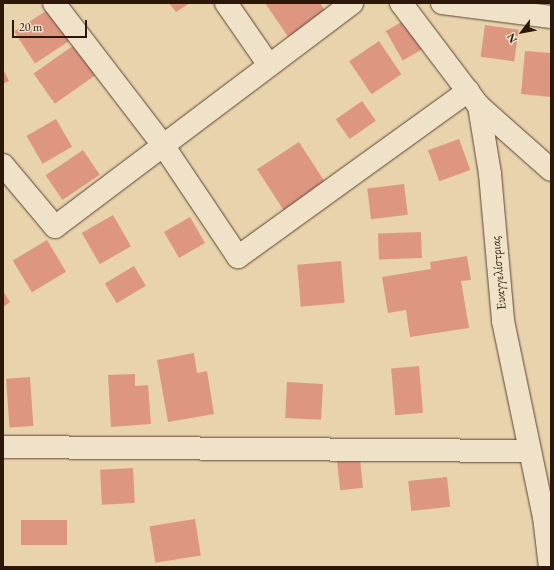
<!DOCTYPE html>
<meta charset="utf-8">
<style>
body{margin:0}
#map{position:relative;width:554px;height:570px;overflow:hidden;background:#e8d3ac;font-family:"EB Garamond",serif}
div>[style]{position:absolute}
.building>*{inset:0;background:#dd9781;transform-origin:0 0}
.roads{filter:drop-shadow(0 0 1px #5b4632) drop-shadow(0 0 1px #5b4632)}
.minor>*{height:22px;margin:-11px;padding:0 11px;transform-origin:11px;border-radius:11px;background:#f0e2c9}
span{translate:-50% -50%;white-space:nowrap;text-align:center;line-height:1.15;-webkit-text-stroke:3px #f0e2c9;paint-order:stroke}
.street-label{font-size:13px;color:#2c1709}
.frame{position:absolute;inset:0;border:4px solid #2c1709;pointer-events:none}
.north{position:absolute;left:502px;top:12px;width:40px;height:40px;-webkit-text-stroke:3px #f0e2c9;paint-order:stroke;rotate:238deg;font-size:11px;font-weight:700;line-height:16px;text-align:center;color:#2c1709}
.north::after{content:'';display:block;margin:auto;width:14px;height:18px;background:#2c1709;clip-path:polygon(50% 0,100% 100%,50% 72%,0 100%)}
.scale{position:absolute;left:12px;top:20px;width:75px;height:18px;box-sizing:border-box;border:2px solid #2c1709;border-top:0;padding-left:5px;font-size:12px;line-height:14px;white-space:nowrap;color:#2c1709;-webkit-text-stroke:3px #f0e2c9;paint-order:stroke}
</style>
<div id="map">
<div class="building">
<i style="clip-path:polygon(169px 3px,190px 3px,176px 12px)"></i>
<i style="clip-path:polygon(265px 3px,320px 3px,326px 12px,289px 38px)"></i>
<i style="left:52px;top:7px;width:38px;height:45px;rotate:57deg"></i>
<i style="left:410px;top:17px;width:34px;height:28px;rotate:60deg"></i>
<i style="left:485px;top:25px;width:34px;height:32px;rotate:8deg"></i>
<i style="left:379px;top:41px;width:40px;height:36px;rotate:56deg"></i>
<i style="left:77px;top:43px;width:37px;height:53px;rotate:55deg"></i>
<i style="clip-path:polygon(525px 51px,551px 53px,551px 97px,521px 94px)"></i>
<i style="clip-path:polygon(3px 69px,9px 81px,3px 84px)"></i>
<i style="left:362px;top:101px;width:24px;height:32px;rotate:55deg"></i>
<i style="left:56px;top:119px;width:32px;height:34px;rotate:60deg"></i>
<i style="left:459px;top:139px;width:33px;height:33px;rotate:70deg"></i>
<i style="left:299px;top:142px;width:56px;height:50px;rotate:57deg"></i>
<i style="left:83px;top:150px;width:30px;height:45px;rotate:56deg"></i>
<i style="left:404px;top:184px;width:31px;height:37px;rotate:83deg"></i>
<i style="left:113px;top:215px;width:36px;height:36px;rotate:60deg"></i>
<i style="left:190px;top:217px;width:30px;height:30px;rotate:60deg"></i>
<i style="left:421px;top:232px;width:26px;height:43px;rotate:88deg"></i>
<i style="left:47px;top:240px;width:37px;height:40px;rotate:59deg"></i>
<i style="clip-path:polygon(467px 256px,471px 280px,461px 281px,469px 328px,410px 337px,406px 310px,388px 313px,382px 277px,431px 269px,430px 262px)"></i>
<i style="left:341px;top:261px;width:42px;height:44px;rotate:85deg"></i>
<i style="left:134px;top:266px;width:23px;height:34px;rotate:59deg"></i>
<i style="clip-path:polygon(3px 291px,10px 302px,3px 307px)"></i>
<i style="clip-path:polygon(194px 353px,197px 373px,207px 371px,214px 414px,168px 422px,157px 360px)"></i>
<i style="left:419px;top:366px;width:47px;height:28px;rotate:85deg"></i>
<i style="clip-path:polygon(135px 374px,135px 386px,148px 385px,151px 424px,111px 427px,108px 375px)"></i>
<i style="left:30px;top:377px;width:49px;height:24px;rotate:86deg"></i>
<i style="left:287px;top:382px;width:36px;height:36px;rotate:3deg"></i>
<i style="left:360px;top:459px;width:29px;height:23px;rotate:84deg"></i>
<i style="left:133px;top:468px;width:35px;height:33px;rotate:87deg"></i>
<i style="left:447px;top:477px;width:30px;height:39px;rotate:84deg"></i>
<i style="left:195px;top:519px;width:37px;height:46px;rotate:81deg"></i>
<i style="left:67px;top:520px;width:25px;height:46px;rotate:90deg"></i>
</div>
<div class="roads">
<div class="minor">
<i style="left:54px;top:3px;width:179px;rotate:52.5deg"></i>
<i style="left:163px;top:145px;width:135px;rotate:56.2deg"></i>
<i style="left:238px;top:257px;width:284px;rotate:-35.8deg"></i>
<i style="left:226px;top:3px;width:75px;rotate:55.3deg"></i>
<i style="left:401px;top:3px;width:129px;rotate:52.9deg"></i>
<i style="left:479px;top:106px;width:69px;rotate:80.8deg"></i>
<i style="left:490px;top:174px;width:148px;rotate:84.9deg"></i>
<i style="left:503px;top:321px;width:200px;rotate:78.2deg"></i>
<i style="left:544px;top:517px;width:50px;rotate:83.2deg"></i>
<i style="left:442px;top:3px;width:110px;rotate:7.3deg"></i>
<i style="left:479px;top:106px;width:96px;rotate:41.6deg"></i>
<i style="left:3px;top:165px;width:81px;rotate:50deg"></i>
<i style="left:55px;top:227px;width:372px;rotate:-37deg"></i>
<i style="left:3px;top:447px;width:526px;rotate:0.44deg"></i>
</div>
</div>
<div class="street-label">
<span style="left:499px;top:273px;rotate:-95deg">Ευαγγελίστριας</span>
</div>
<div class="frame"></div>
<div class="north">N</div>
<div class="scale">20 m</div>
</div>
